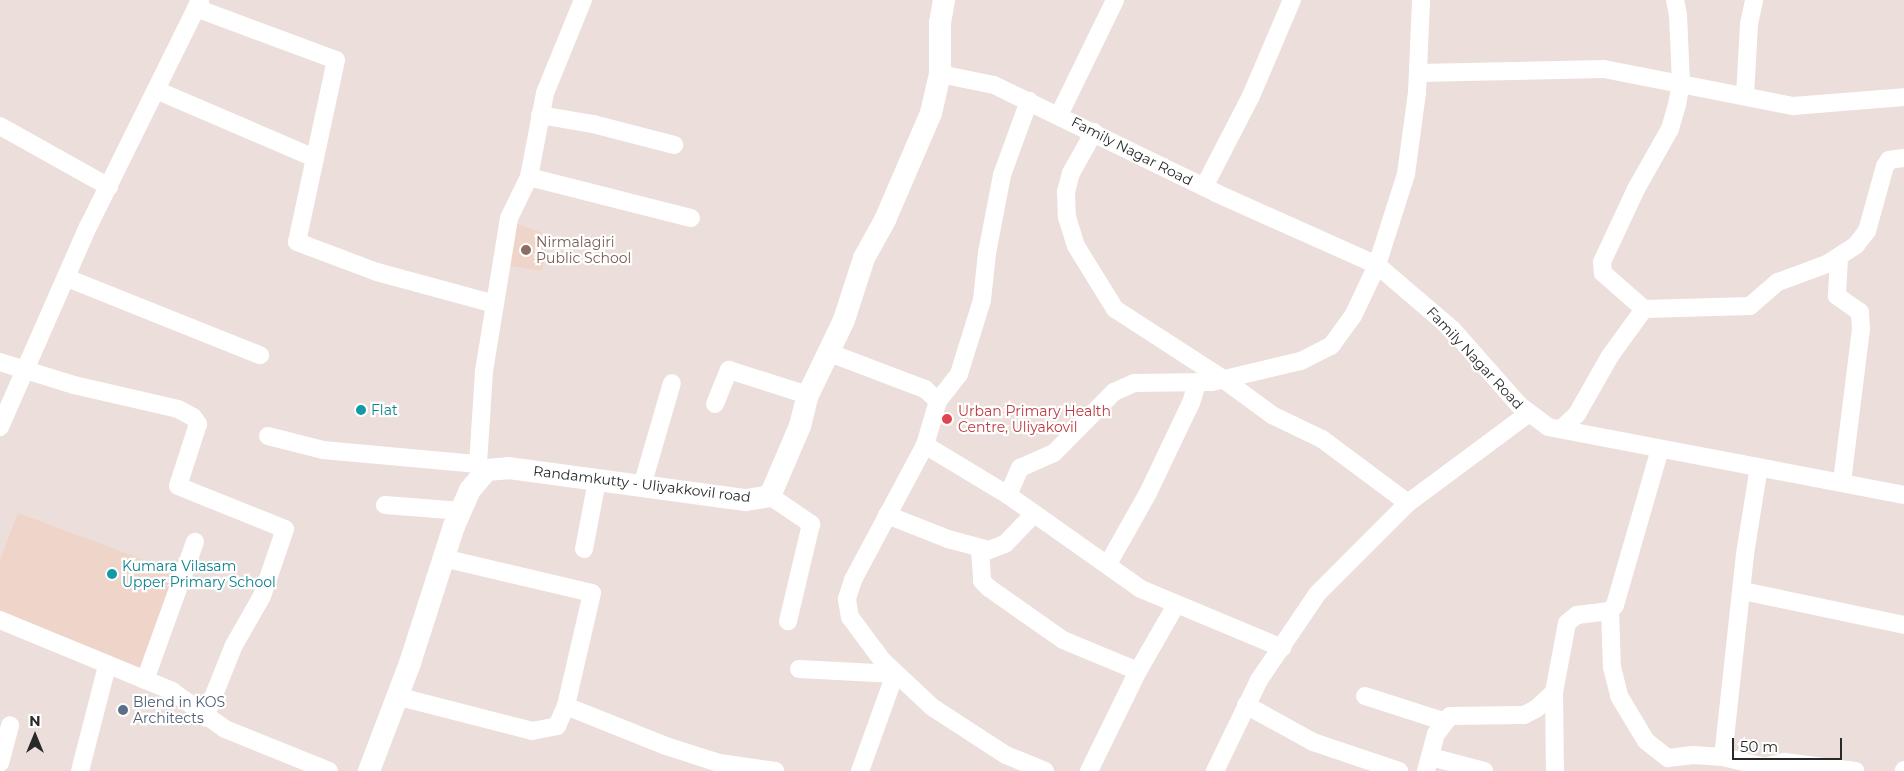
<!DOCTYPE html>
<style>
body{margin:0}
#map{position:relative;width:1904px;height:771px;overflow:hidden;background:#ecdeda;font-family:Montserrat,sans-serif}
div>[style]{position:absolute}
.education>*{inset:0;background:#efd5c9}
.minor>*{height:18px;margin:-9px;padding:0 9px;transform-origin:9px;border-radius:9px;background:#fff}
.tertiary>*{height:22px;margin:-11px;padding:0 11px;transform-origin:11px;border-radius:11px;background:#fff}
.dots>*{width:14px;height:14px;translate:-50% -50%;box-sizing:border-box;border:2px solid #fff;border-radius:50%}
span{translate:-50% -50%;white-space:nowrap;text-align:center;line-height:1.15;-webkit-text-stroke:4.5px #fff;paint-order:stroke}
.street-label{font-size:14px;color:#292929}
.education-label{font-size:14px;color:#785e54}
.left{translate:0 -50%;text-align:left}
.culture-label{font-size:14px;color:#0d838f}
.health-label{font-size:14px;color:#be3a42}
.service-label{font-size:14px;color:#4e5e75}
.north{position:absolute;left:10px;top:711px;width:50px;height:50px;-webkit-text-stroke:4px #fff;paint-order:stroke;rotate:0deg;font-size:14px;font-weight:700;line-height:20px;text-align:center;color:#292929}
.north::after{content:'';display:block;margin:auto;width:18px;height:22px;background:#292929;clip-path:polygon(50% 0,100% 100%,50% 72%,0 100%)}
.scale{position:absolute;left:1732px;top:738px;width:110px;height:22px;box-sizing:border-box;border:2px solid #292929;border-top:0;padding-left:6px;font-size:15px;line-height:18px;white-space:nowrap;color:#292929;-webkit-text-stroke:4px #fff;paint-order:stroke}
</style>
<div id="map">
<div class="education">
<i style="clip-path:polygon(511px 222px,549px 235px,542px 271px,504px 265px)"></i>
<i style="clip-path:polygon(18px 513px,177px 572px,141px 673px,0 616px,0 560px)"></i>
</div>
<div class="minor">
<i style="left:196px;top:8px;width:149px;rotate:20.4deg"></i>
<i style="left:336px;top:60px;width:186px;rotate:102.1deg"></i>
<i style="left:297px;top:242px;width:85px;rotate:20.6deg"></i>
<i style="left:377px;top:272px;width:122px;rotate:15.2deg"></i>
<i style="left:1418px;top:73px;width:186px;rotate:-1.2deg"></i>
<i style="left:1604px;top:69px;width:193px;rotate:11.1deg"></i>
<i style="left:1793px;top:106px;width:111px;rotate:-4.6deg"></i>
<i style="left:940px;top:74px;width:55px;rotate:11.5deg"></i>
<i style="left:994px;top:85px;width:247px;rotate:25.9deg"></i>
<i style="left:1216px;top:193px;width:176px;rotate:24.1deg"></i>
<i style="left:1377px;top:265px;width:99px;rotate:40.5deg"></i>
<i style="left:1452px;top:329px;width:101px;rotate:48.6deg"></i>
<i style="left:1519px;top:405px;width:36px;rotate:37deg"></i>
<i style="left:1548px;top:427px;width:362px;rotate:10.8deg"></i>
<i style="left:156px;top:90px;width:173px;rotate:23.2deg"></i>
<i style="left:1745px;top:96px;width:72px;rotate:-86.8deg"></i>
<i style="left:1749px;top:24px;width:25px;rotate:-78deg"></i>
<i style="left:540px;top:115px;width:54px;rotate:9.6deg"></i>
<i style="left:593px;top:124px;width:84px;rotate:14.5deg"></i>
<i style="left:1059px;top:115px;width:128px;rotate:-64deg"></i>
<i style="left:0;top:126px;width:125px;rotate:29.2deg"></i>
<i style="left:1094px;top:132px;width:47px;rotate:119.3deg"></i>
<i style="left:1071px;top:173px;width:20px;rotate:105deg"></i>
<i style="left:1066px;top:192px;width:25px;rotate:88deg"></i>
<i style="left:1067px;top:217px;width:30px;rotate:73deg"></i>
<i style="left:1076px;top:246px;width:74px;rotate:58.2deg"></i>
<i style="left:1115px;top:309px;width:129px;rotate:32.9deg"></i>
<i style="left:1223px;top:379px;width:61px;rotate:36.3deg"></i>
<i style="left:1272px;top:415px;width:55px;rotate:25.6deg"></i>
<i style="left:1322px;top:439px;width:107px;rotate:36.7deg"></i>
<i style="left:529px;top:177px;width:167px;rotate:14.2deg"></i>
<i style="left:1204px;top:187px;width:102px;rotate:-62.7deg"></i>
<i style="left:1251px;top:96px;width:104px;rotate:-66.9deg"></i>
<i style="left:1839px;top:257px;width:39px;rotate:93deg"></i>
<i style="left:1837px;top:296px;width:28px;rotate:35deg"></i>
<i style="left:1860px;top:312px;width:17px;rotate:87deg"></i>
<i style="left:1861px;top:329px;width:154px;rotate:97.1deg"></i>
<i style="left:67px;top:278px;width:208px;rotate:21.8deg"></i>
<i style="left:1644px;top:309px;width:55px;rotate:-138.7deg"></i>
<i style="left:1603px;top:273px;width:11px;rotate:-95deg"></i>
<i style="left:1602px;top:262px;width:81px;rotate:-65deg"></i>
<i style="left:1636px;top:189px;width:69px;rotate:-60.5deg"></i>
<i style="left:1670px;top:129px;width:25px;rotate:-74deg"></i>
<i style="left:1677px;top:105px;width:22px;rotate:-80deg"></i>
<i style="left:1681px;top:83px;width:68px;rotate:-92.5deg"></i>
<i style="left:1678px;top:15px;width:15px;rotate:-101deg"></i>
<i style="left:830px;top:353px;width:102px;rotate:20.8deg"></i>
<i style="left:925px;top:389px;width:18px;rotate:43deg"></i>
<i style="left:938px;top:401px;width:46px;rotate:106.5deg"></i>
<i style="left:925px;top:445px;width:153px;rotate:118.1deg"></i>
<i style="left:853px;top:580px;width:20px;rotate:108deg"></i>
<i style="left:847px;top:599px;width:18px;rotate:81deg"></i>
<i style="left:850px;top:617px;width:54px;rotate:53.3deg"></i>
<i style="left:882px;top:660px;width:69px;rotate:43.2deg"></i>
<i style="left:932px;top:707px;width:88px;rotate:33deg"></i>
<i style="left:1006px;top:755px;width:42px;rotate:22.3deg"></i>
<i style="left:0;top:362px;width:77px;rotate:17.3deg"></i>
<i style="left:74px;top:385px;width:107px;rotate:13deg"></i>
<i style="left:178px;top:409px;width:17px;rotate:28deg"></i>
<i style="left:193px;top:417px;width:9px;rotate:54deg"></i>
<i style="left:198px;top:424px;width:65px;rotate:107.9deg"></i>
<i style="left:178px;top:486px;width:115px;rotate:21.9deg"></i>
<i style="left:285px;top:529px;width:71px;rotate:108.9deg"></i>
<i style="left:262px;top:596px;width:56px;rotate:119.7deg"></i>
<i style="left:234px;top:645px;width:78px;rotate:111.9deg"></i>
<i style="left:938px;top:401px;width:34px;rotate:-52deg"></i>
<i style="left:959px;top:374px;width:77px;rotate:-72.7deg"></i>
<i style="left:982px;top:300px;width:47px;rotate:-83.9deg"></i>
<i style="left:987px;top:253px;width:79px;rotate:-79.1deg"></i>
<i style="left:1002px;top:175px;width:79px;rotate:-70deg"></i>
<i style="left:715px;top:404px;width:37px;rotate:-68deg"></i>
<i style="left:729px;top:370px;width:83px;rotate:17.6deg"></i>
<i style="left:0;top:427px;width:219px;rotate:-66.3deg"></i>
<i style="left:88px;top:227px;width:253px;rotate:-63.7deg"></i>
<i style="left:1561px;top:429px;width:22px;rotate:-43deg"></i>
<i style="left:1577px;top:414px;width:67px;rotate:-60.4deg"></i>
<i style="left:1610px;top:356px;width:58px;rotate:-54.1deg"></i>
<i style="left:1644px;top:309px;width:106px;rotate:-1.6deg"></i>
<i style="left:1750px;top:306px;width:37px;rotate:-41deg"></i>
<i style="left:1778px;top:282px;width:52px;rotate:-20.2deg"></i>
<i style="left:1827px;top:264px;width:35px;rotate:-33deg"></i>
<i style="left:1856px;top:245px;width:18px;rotate:-52deg"></i>
<i style="left:1867px;top:231px;width:67px;rotate:-74.5deg"></i>
<i style="left:1885px;top:166px;width:7px;rotate:-56deg"></i>
<i style="left:1889px;top:160px;width:15px;rotate:-8deg"></i>
<i style="left:268px;top:436px;width:57px;rotate:14.3deg"></i>
<i style="left:323px;top:450px;width:156px;rotate:5.2deg"></i>
<i style="left:925px;top:445px;width:97px;rotate:31.1deg"></i>
<i style="left:1008px;top:495px;width:163px;rotate:35.3deg"></i>
<i style="left:1141px;top:589px;width:153px;rotate:22.7deg"></i>
<i style="left:487px;top:470px;width:11px;rotate:-146deg"></i>
<i style="left:478px;top:464px;width:93px;rotate:-86.3deg"></i>
<i style="left:484px;top:371px;width:155px;rotate:-80.7deg"></i>
<i style="left:509px;top:218px;width:46px;rotate:-64deg"></i>
<i style="left:529px;top:177px;width:86px;rotate:-79.2deg"></i>
<i style="left:545px;top:93px;width:100px;rotate:-67.8deg"></i>
<i style="left:642px;top:486px;width:107px;rotate:-73.8deg"></i>
<i style="left:1008px;top:495px;width:30px;rotate:-66deg"></i>
<i style="left:1020px;top:468px;width:37px;rotate:-24deg"></i>
<i style="left:1054px;top:453px;width:86px;rotate:-45.5deg"></i>
<i style="left:1114px;top:392px;width:22px;rotate:-24deg"></i>
<i style="left:1134px;top:383px;width:78px;rotate:-0.7deg"></i>
<i style="left:1212px;top:382px;width:91px;rotate:-13.3deg"></i>
<i style="left:1301px;top:361px;width:34px;rotate:-27deg"></i>
<i style="left:1331px;top:346px;width:37px;rotate:-54deg"></i>
<i style="left:1353px;top:316px;width:56px;rotate:-64.8deg"></i>
<i style="left:1377px;top:265px;width:96px;rotate:-72.3deg"></i>
<i style="left:1406px;top:174px;width:82px;rotate:-82.3deg"></i>
<i style="left:1417px;top:93px;width:93px;rotate:-87.5deg"></i>
<i style="left:770px;top:496px;width:50px;rotate:34.3deg"></i>
<i style="left:811px;top:524px;width:100px;rotate:103.3deg"></i>
<i style="left:385px;top:505px;width:77px;rotate:4.5deg"></i>
<i style="left:887px;top:515px;width:66px;rotate:21.5deg"></i>
<i style="left:948px;top:539px;width:42px;rotate:15deg"></i>
<i style="left:989px;top:550px;width:17px;rotate:-21deg"></i>
<i style="left:1005px;top:544px;width:42px;rotate:-46deg"></i>
<i style="left:584px;top:549px;width:69px;rotate:-79.2deg"></i>
<i style="left:980px;top:549px;width:32px;rotate:86deg"></i>
<i style="left:982px;top:581px;width:10px;rotate:45deg"></i>
<i style="left:989px;top:588px;width:90px;rotate:35.1deg"></i>
<i style="left:1063px;top:640px;width:81px;rotate:22.5deg"></i>
<i style="left:443px;top:558px;width:153px;rotate:13.2deg"></i>
<i style="left:592px;top:593px;width:116px;rotate:103deg"></i>
<i style="left:1108px;top:564px;width:81px;rotate:-60.6deg"></i>
<i style="left:1148px;top:493px;width:100px;rotate:-64.5deg"></i>
<i style="left:1191px;top:403px;width:21px;rotate:-73deg"></i>
<i style="left:1743px;top:591px;width:165px;rotate:11.9deg"></i>
<i style="left:1610px;top:611px;width:56px;rotate:88deg"></i>
<i style="left:1612px;top:667px;width:30px;rotate:76deg"></i>
<i style="left:1619px;top:696px;width:52px;rotate:59deg"></i>
<i style="left:1646px;top:741px;width:28px;rotate:38deg"></i>
<i style="left:1668px;top:758px;width:25px;rotate:-7deg"></i>
<i style="left:1693px;top:755px;width:30px;rotate:4deg"></i>
<i style="left:1723px;top:757px;width:43px;rotate:13.4deg"></i>
<i style="left:0;top:620px;width:186px;rotate:22.4deg"></i>
<i style="left:172px;top:691px;width:65px;rotate:35.6deg"></i>
<i style="left:225px;top:729px;width:112px;rotate:22deg"></i>
<i style="left:799px;top:669px;width:96px;rotate:3deg"></i>
<i style="left:895px;top:674px;width:103px;rotate:109.8deg"></i>
<i style="left:145px;top:680px;width:147px;rotate:-70.1deg"></i>
<i style="left:1554px;top:692px;width:79px;rotate:89.3deg"></i>
<i style="left:396px;top:696px;width:140px;rotate:14.4deg"></i>
<i style="left:532px;top:731px;width:25px;rotate:-11deg"></i>
<i style="left:557px;top:726px;width:22px;rotate:-66deg"></i>
<i style="left:566px;top:706px;width:108px;rotate:21.8deg"></i>
<i style="left:666px;top:746px;width:56px;rotate:17.8deg"></i>
<i style="left:719px;top:763px;width:57px;rotate:8.1deg"></i>
<i style="left:1365px;top:696px;width:82px;rotate:17.8deg"></i>
<i style="left:1246px;top:705px;width:77px;rotate:28.9deg"></i>
<i style="left:1313px;top:742px;width:91px;rotate:18.6deg"></i>
<i style="left:1431px;top:757px;width:55px;rotate:14.8deg"></i>
<i style="left:1723px;top:757px;width:204px;rotate:-83.8deg"></i>
<i style="left:1745px;top:554px;width:88px;rotate:-80.9deg"></i>
<i style="left:0;top:763px;width:39px;rotate:-75deg"></i>
<i style="left:80px;top:771px;width:108px;rotate:-75.6deg"></i>
<i style="left:1089px;top:771px;width:111px;rotate:-63.9deg"></i>
<i style="left:1138px;top:671px;width:76px;rotate:-60.1deg"></i>
<i style="left:1215px;top:771px;width:101px;rotate:-64.2deg"></i>
<i style="left:1259px;top:680px;width:105px;rotate:-55.9deg"></i>
<i style="left:1318px;top:593px;width:127px;rotate:-45deg"></i>
<i style="left:1408px;top:503px;width:149px;rotate:-36.6deg"></i>
<i style="left:1426px;top:771px;width:38px;rotate:-75deg"></i>
<i style="left:1436px;top:734px;width:23px;rotate:-52deg"></i>
<i style="left:1450px;top:716px;width:74px;rotate:-0.8deg"></i>
<i style="left:1524px;top:715px;width:13px;rotate:-27deg"></i>
<i style="left:1536px;top:709px;width:25px;rotate:-43deg"></i>
<i style="left:1554px;top:692px;width:70px;rotate:-79.3deg"></i>
<i style="left:1567px;top:623px;width:13px;rotate:-39deg"></i>
<i style="left:1577px;top:615px;width:33px;rotate:-7deg"></i>
<i style="left:1610px;top:611px;width:8px;rotate:-50deg"></i>
<i style="left:1615px;top:605px;width:162px;rotate:-73.9deg"></i>
<i style="left:1763px;top:771px;width:4px;rotate:-63deg"></i>
<i style="left:1765px;top:767px;width:20px;rotate:-15deg"></i>
<i style="left:1784px;top:762px;width:72px;rotate:7.2deg"></i>
<i style="left:1904px;top:771px;width:1px;rotate:-90deg"></i>
</div>
<div class="tertiary">
<i style="left:369px;top:771px;width:116px;rotate:-69.2deg"></i>
<i style="left:410px;top:663px;width:144px;rotate:-72.2deg"></i>
<i style="left:454px;top:526px;width:39px;rotate:-66deg"></i>
<i style="left:470px;top:490px;width:26px;rotate:-50deg"></i>
<i style="left:487px;top:470px;width:21px;rotate:-5deg"></i>
<i style="left:508px;top:468px;width:240px;rotate:7.7deg"></i>
<i style="left:746px;top:500px;width:24px;rotate:-9deg"></i>
<i style="left:770px;top:496px;width:76px;rotate:-66.8deg"></i>
<i style="left:800px;top:426px;width:32px;rotate:-76deg"></i>
<i style="left:808px;top:395px;width:83px;rotate:-64.4deg"></i>
<i style="left:844px;top:320px;width:65px;rotate:-72.1deg"></i>
<i style="left:864px;top:258px;width:43px;rotate:-61.1deg"></i>
<i style="left:885px;top:220px;width:116px;rotate:-66.7deg"></i>
<i style="left:931px;top:113px;width:40px;rotate:-77deg"></i>
<i style="left:940px;top:74px;width:51px;rotate:-90deg"></i>
<i style="left:940px;top:23px;width:23px;rotate:-80deg"></i>
</div>
<div class="dots">
<i style="left:526px;top:250px;background:#8d6e63"></i>
<i style="left:361px;top:410px;background:#0f9aa8"></i>
<i style="left:947px;top:419px;background:#e0444e"></i>
<i style="left:112px;top:574px;background:#0f9aa8"></i>
<i style="left:123px;top:710px;background:#5c6f8a"></i>
</div>
<div class="street-label">
<span style="left:1132px;top:151px;rotate:27deg">Family Nagar Road</span>
<span style="left:1475px;top:358px;rotate:47deg">Family Nagar Road</span>
<span style="left:642px;top:484px;rotate:7deg">Randamkutty - Uliyakkovil road</span>
</div>
<div class="education-label">
<span class="left" style="left:536px;top:250px">Nirmalagiri<br>Public School</span>
</div>
<div class="culture-label">
<span class="left" style="left:371px;top:410px">Flat</span>
<span class="left" style="left:122px;top:574px">Kumara Vilasam<br>Upper Primary School</span>
</div>
<div class="health-label">
<span class="left" style="left:958px;top:419px">Urban Primary Health<br>Centre, Uliyakovil</span>
</div>
<div class="service-label">
<span class="left" style="left:133px;top:710px">Blend in KOS<br>Architects</span>
</div>
<div class="north">N</div>
<div class="scale">50 m</div>
</div>
